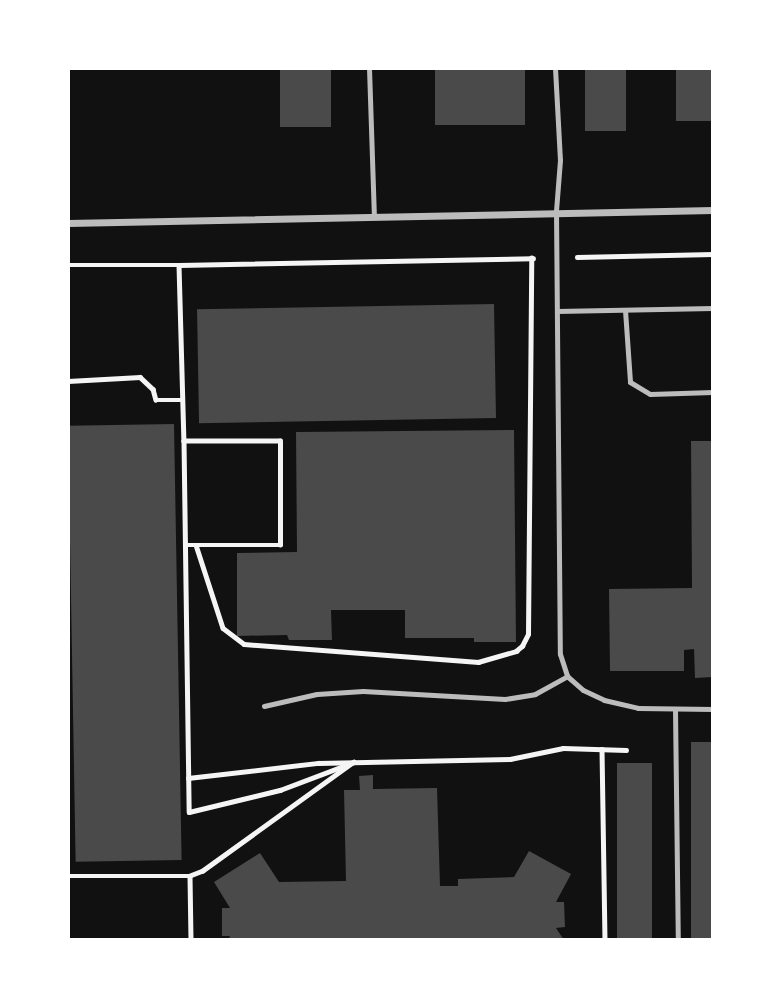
<!DOCTYPE html>
<style>
body{margin:0}
#map{position:relative;width:781px;height:1008px;overflow:hidden;background:#111;font-family:"Titillium Web",sans-serif}
div>[style]{position:absolute}
.building>*{inset:0;background:#4a4a4a;transform-origin:0 0}
.path>*{height:4.5px;margin:-2.25px;padding:0 2.25px;transform-origin:2.25px;border-radius:2.25px;background:#f5f5f5}
.service>*{height:5px;margin:-2.5px;padding:0 2.5px;transform-origin:2.5px;border-radius:2.5px;background:#bcbcbc}
.minor>*{height:7px;margin:-3.5px;padding:0 3.5px;transform-origin:3.5px;border-radius:3.5px;background:#bcbcbc}
span{translate:-50% -50%;white-space:nowrap;text-align:center;line-height:1.15;-webkit-text-stroke:5px #fff;paint-order:stroke}
.frame{position:absolute;inset:0;border:70px solid #fff;pointer-events:none}
</style>
<div id="map">
<div class="building">
<i style="left:280px;top:68px;width:51px;height:59px"></i>
<i style="left:435px;top:68px;width:90px;height:57px"></i>
<i style="left:585px;top:68px;width:41px;height:63px"></i>
<i style="left:676px;top:68px;width:37px;height:53px"></i>
<i style="left:494px;top:304px;width:114px;height:297px;rotate:89deg"></i>
<i style="left:174px;top:424px;width:436px;height:106px;rotate:89deg"></i>
<i style="clip-path:polygon(514px 430px,516px 642px,474px 642px,474px 638px,405px 638px,405px 610px,331px 610px,332px 640px,289px 640px,287px 635px,237px 636px,237px 553px,297px 552px,296px 432px)"></i>
<i style="clip-path:polygon(691px 441px,713px 441px,713px 677px,695px 678px,694px 649px,684px 650px,684px 671px,610px 671px,609px 589px,692px 588px)"></i>
<i style="left:691px;top:742px;width:22px;height:198px"></i>
<i style="left:617px;top:763px;width:35px;height:177px"></i>
<i style="clip-path:polygon(373px 775px,373px 789px,437px 788px,440px 886px,458px 886px,458px 879px,514px 877px,529px 851px,571px 874px,556px 902px,564px 902px,565px 927px,556px 928px,564px 940px,228px 940px,230px 936px,222px 936px,222px 908px,230px 908px,214px 882px,260px 853px,279px 882px,346px 881px,344px 790px,360px 790px,359px 776px)"></i>
</div>
<div class="path">
<i style="left:577px;top:257px;width:136px;rotate:-1.3deg"></i>
<i style="left:68px;top:265px;width:111px"></i>
<i style="left:179px;top:265px;width:176px;rotate:88.4deg"></i>
<i style="left:179px;top:265px;width:354px;rotate:-1.1deg"></i>
<i style="left:68px;top:381px;width:72px;rotate:-3.2deg"></i>
<i style="left:140px;top:377px;width:18px;rotate:43deg"></i>
<i style="left:153px;top:389px;width:11px;rotate:75deg"></i>
<i style="left:156px;top:400px;width:27px"></i>
<i style="left:186px;top:545px;width:94px"></i>
<i style="left:280px;top:545px;width:104px;rotate:-90deg"></i>
<i style="left:280px;top:441px;width:96px;rotate:180deg"></i>
<i style="left:184px;top:441px;width:371px;rotate:89.2deg"></i>
<i style="left:189px;top:812px;width:94px;rotate:-13.6deg"></i>
<i style="left:280px;top:790px;width:79px;rotate:-20.7deg"></i>
<i style="left:354px;top:762px;width:186px;rotate:144.2deg"></i>
<i style="left:203px;top:871px;width:14px;rotate:159deg"></i>
<i style="left:196px;top:545px;width:87px;rotate:72deg"></i>
<i style="left:223px;top:628px;width:26px;rotate:37deg"></i>
<i style="left:244px;top:644px;width:235px;rotate:4.4deg"></i>
<i style="left:478px;top:662px;width:40px;rotate:-16deg"></i>
<i style="left:516px;top:651px;width:8px;rotate:-40deg"></i>
<i style="left:522px;top:646px;width:13px;rotate:-63deg"></i>
<i style="left:528px;top:634px;width:376px;rotate:-89.5deg"></i>
<i style="left:602px;top:749px;width:191px;rotate:89.1deg"></i>
<i style="left:188px;top:778px;width:131px;rotate:-6.6deg"></i>
<i style="left:318px;top:763px;width:192px;rotate:-1.2deg"></i>
<i style="left:510px;top:759px;width:54px;rotate:-11.7deg"></i>
<i style="left:563px;top:748px;width:63px;rotate:1.8deg"></i>
<i style="left:68px;top:876px;width:122px"></i>
<i style="left:190px;top:876px;width:64px;rotate:89.1deg"></i>
</div>
<div class="service">
<i style="left:369px;top:68px;width:147px;rotate:88.1deg"></i>
<i style="left:555px;top:68px;width:92px;rotate:86.9deg"></i>
<i style="left:560px;top:160px;width:51px;rotate:94.5deg"></i>
<i style="left:556px;top:211px;width:443px;rotate:89.5deg"></i>
<i style="left:560px;top:654px;width:23px;rotate:72deg"></i>
<i style="left:567px;top:676px;width:21px;rotate:41deg"></i>
<i style="left:583px;top:690px;width:23px;rotate:25deg"></i>
<i style="left:604px;top:700px;width:35px;rotate:13deg"></i>
<i style="left:638px;top:708px;width:75px;rotate:0.8deg"></i>
<i style="left:625px;top:310px;width:72px;rotate:86deg"></i>
<i style="left:630px;top:382px;width:23px;rotate:31deg"></i>
<i style="left:650px;top:394px;width:63px;rotate:-1.8deg"></i>
<i style="left:557px;top:311px;width:156px;rotate:-1.1deg"></i>
<i style="left:264px;top:706px;width:54px;rotate:-12.8deg"></i>
<i style="left:317px;top:694px;width:46px;rotate:-3.7deg"></i>
<i style="left:363px;top:691px;width:142px;rotate:3.2deg"></i>
<i style="left:505px;top:699px;width:30px;rotate:-9deg"></i>
<i style="left:535px;top:694px;width:37px;rotate:-29deg"></i>
<i style="left:675px;top:709px;width:231px;rotate:89.3deg"></i>
</div>
<div class="minor">
<i style="left:68px;top:223px;width:645px;rotate:-1.15deg"></i>
</div>
<div class="frame"></div>
</div>
